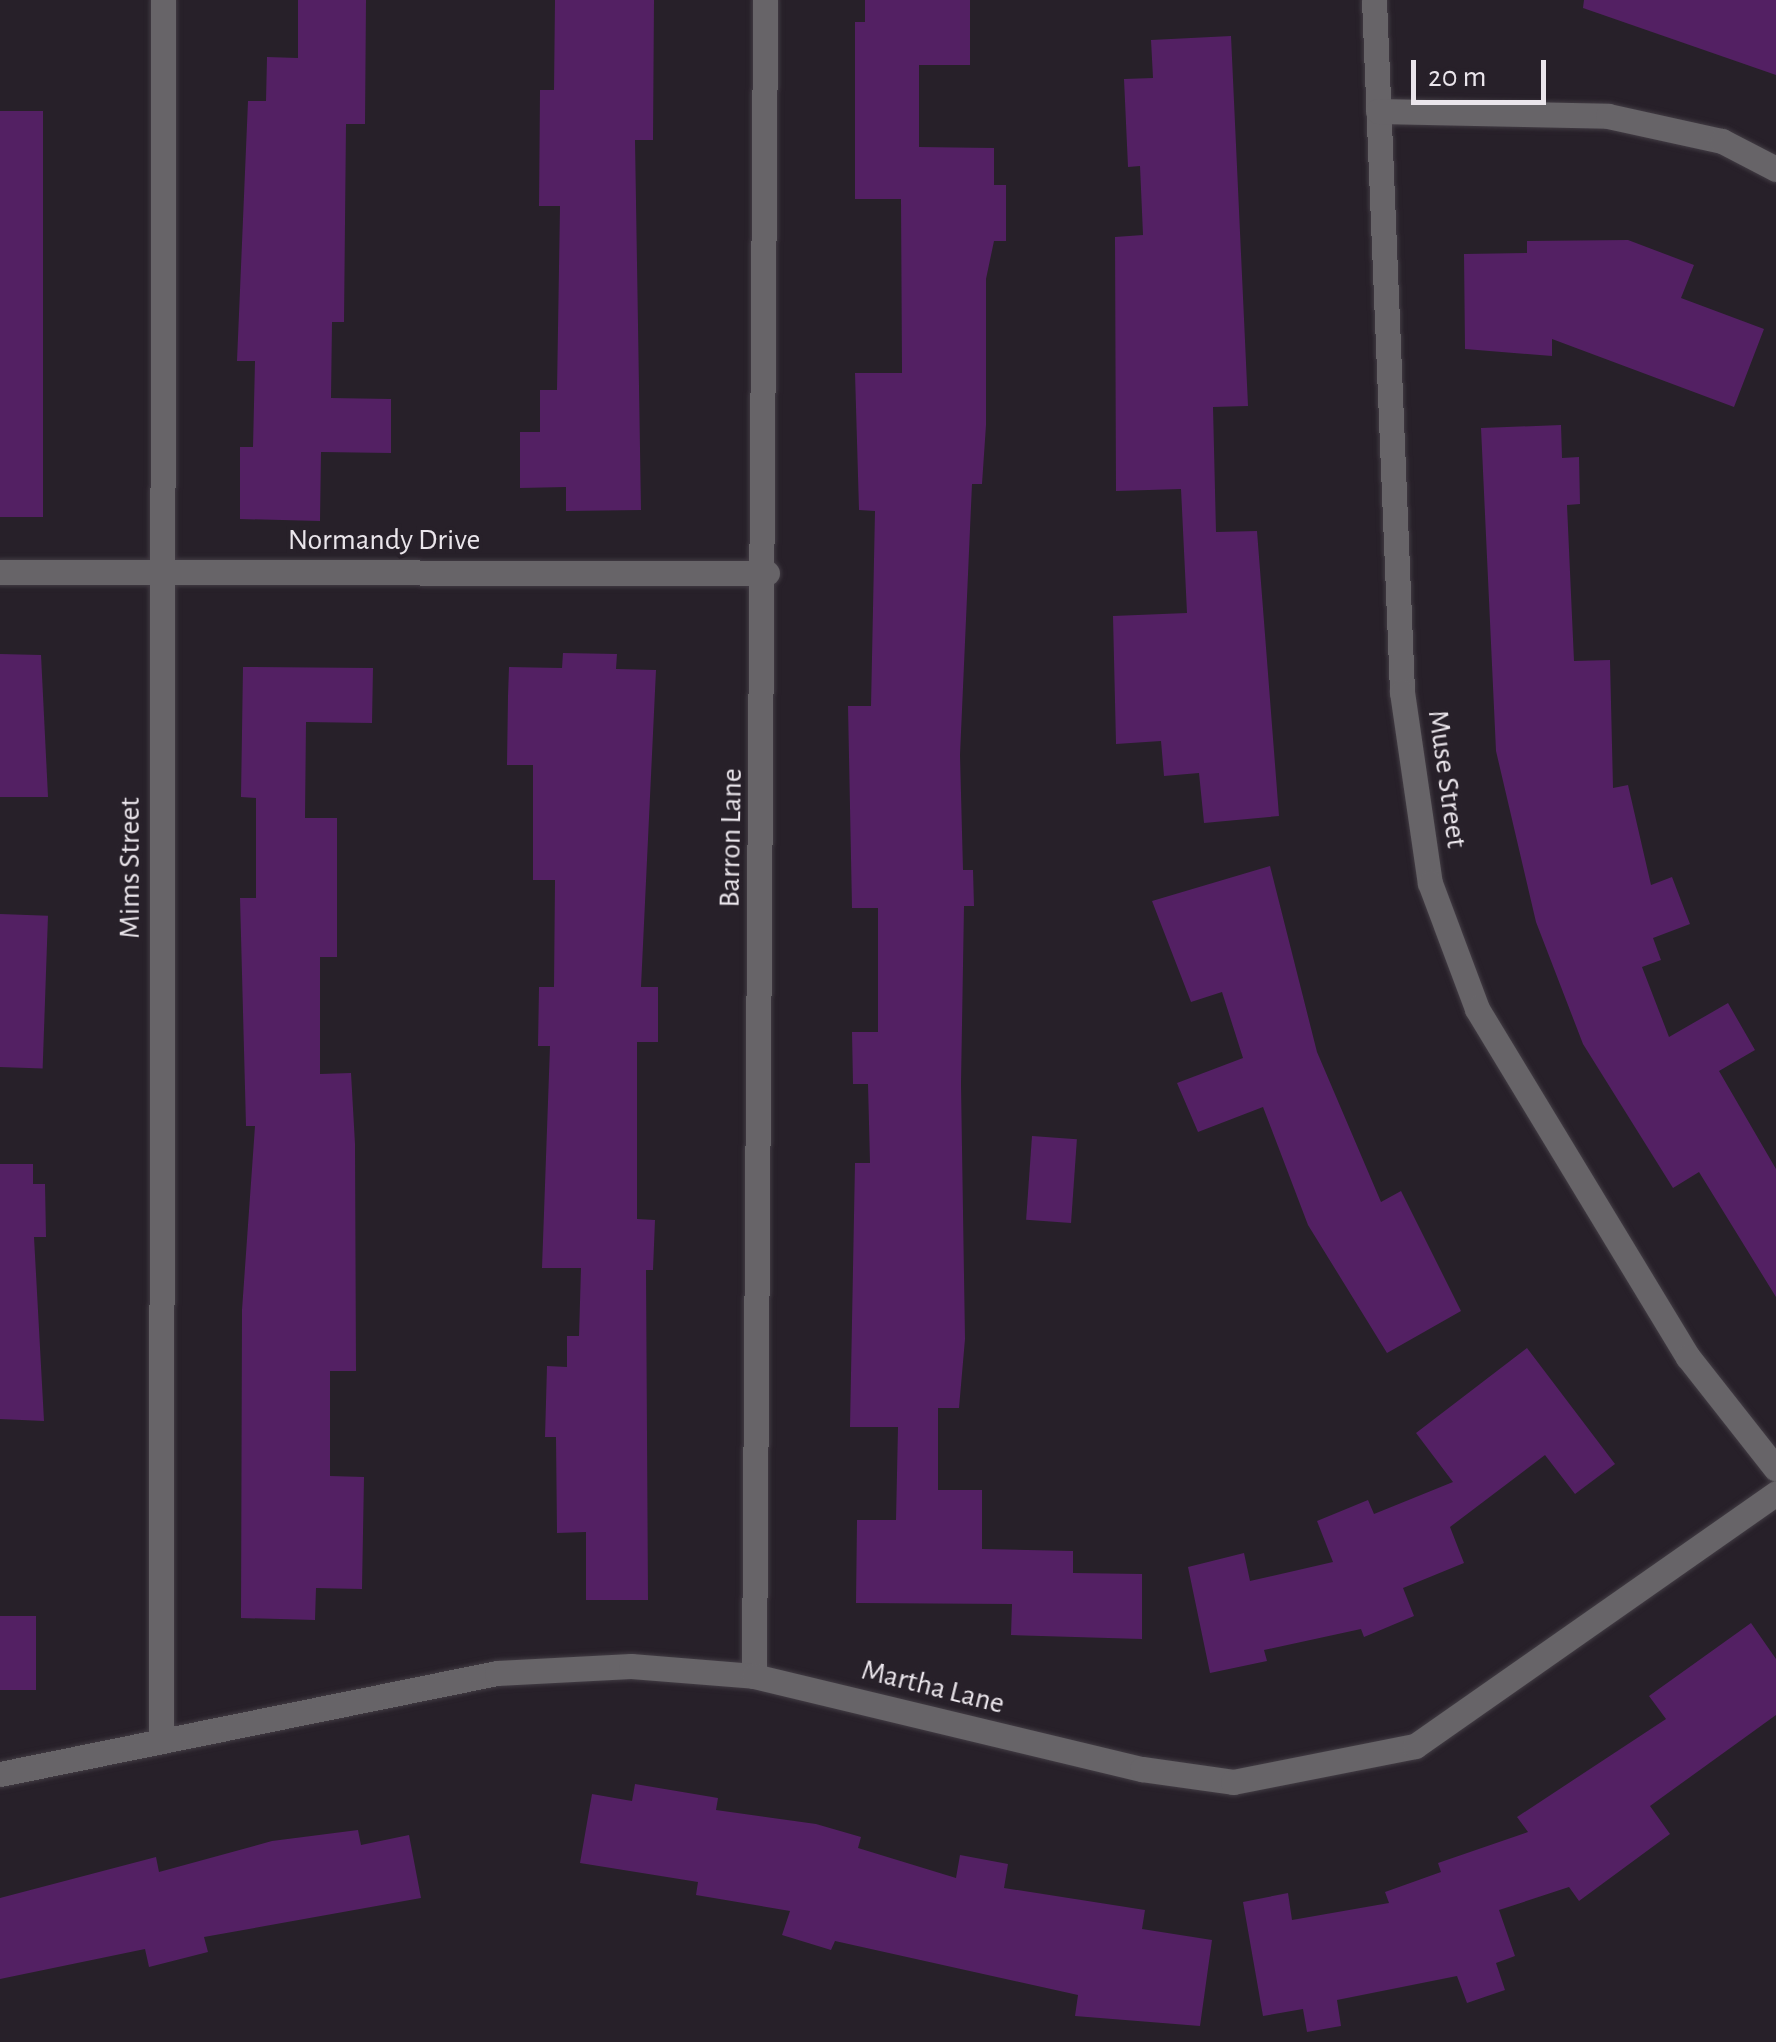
<!DOCTYPE html>
<style>
body{margin:0}
#map{position:relative;width:1776px;height:2042px;overflow:hidden;background:#272029;font-family:"Alegreya Sans",sans-serif}
div>[style]{position:absolute}
.building>*{inset:0;background:#532063;transform-origin:0 0}
.roads{filter:drop-shadow(0 0 2px #423c44) drop-shadow(0 0 2px #423c44)}
.minor>*{height:25px;margin:-12.5px;padding:0 12.5px;transform-origin:12.5px;border-radius:12.5px;background:#676468}
span{translate:-50% -50%;white-space:nowrap;text-align:center;line-height:1.15;-webkit-text-stroke:8px #272029;paint-order:stroke}
.street-label{font-size:30px;color:#eae5eb}
.scale{position:absolute;left:1411px;top:60px;width:135px;height:45px;box-sizing:border-box;border:5px solid #eae5eb;border-top:0;padding-left:12px;font-size:30px;line-height:35px;white-space:nowrap;color:#eae5eb;-webkit-text-stroke:8px #272029;paint-order:stroke}
</style>
<div id="map">
<div class="building">
<i style="clip-path:polygon(298px 0,366px 0,365px 124px,346px 124px,344px 322px,332px 322px,331px 398px,391px 399px,391px 453px,321px 452px,320px 521px,240px 519px,240px 447px,253px 447px,255px 361px,237px 361px,248px 101px,266px 101px,267px 57px,298px 58px)"></i>
<i style="clip-path:polygon(555px 0,654px 0,653px 140px,635px 140px,641px 510px,566px 511px,566px 487px,520px 488px,520px 432px,540px 432px,540px 390px,557px 390px,560px 206px,539px 206px,540px 90px,554px 90px)"></i>
<i style="clip-path:polygon(865px 0,970px 0,970px 65px,919px 65px,919px 147px,994px 148px,994px 185px,1006px 185px,1006px 241px,994px 241px,986px 279px,986px 425px,982px 484px,972px 484px,960px 755px,963px 870px,973px 870px,974px 906px,964px 906px,961px 1084px,965px 1339px,959px 1408px,938px 1408px,938px 1490px,982px 1490px,982px 1549px,1073px 1551px,1073px 1573px,1142px 1574px,1142px 1639px,1011px 1635px,1012px 1604px,856px 1603px,857px 1520px,896px 1520px,898px 1427px,850px 1427px,855px 1163px,870px 1163px,868px 1084px,853px 1084px,852px 1032px,878px 1032px,878px 908px,852px 908px,848px 706px,871px 706px,875px 511px,859px 510px,855px 373px,902px 373px,901px 199px,855px 199px,855px 22px,865px 22px)"></i>
<i style="clip-path:polygon(1584px 0,1776px 0,1776px 75px,1583px 8px)"></i>
<i style="clip-path:polygon(1231px 36px,1248px 406px,1213px 407px,1216px 532px,1257px 531px,1279px 816px,1204px 823px,1199px 773px,1164px 776px,1161px 741px,1116px 744px,1113px 616px,1187px 613px,1181px 489px,1116px 491px,1115px 237px,1143px 235px,1140px 166px,1128px 167px,1124px 79px,1153px 78px,1151px 40px)"></i>
<i style="left:0;top:111px;width:43px;height:406px"></i>
<i style="clip-path:polygon(1628px 240px,1694px 265px,1681px 298px,1764px 329px,1734px 407px,1552px 339px,1552px 356px,1465px 349px,1464px 254px,1527px 253px,1527px 241px)"></i>
<i style="clip-path:polygon(1561px 425px,1562px 458px,1579px 457px,1580px 504px,1567px 505px,1574px 661px,1610px 660px,1613px 788px,1628px 785px,1651px 885px,1672px 877px,1690px 924px,1653px 938px,1661px 960px,1642px 967px,1669px 1037px,1728px 1003px,1755px 1050px,1719px 1071px,1776px 1169px,1776px 1297px,1699px 1172px,1673px 1188px,1583px 1044px,1536px 922px,1496px 751px,1481px 428px)"></i>
<i style="clip-path:polygon(563px 653px,617px 654px,616px 669px,656px 670px,641px 987px,658px 987px,658px 1042px,637px 1042px,637px 1219px,655px 1220px,653px 1270px,646px 1270px,648px 1600px,586px 1600px,586px 1532px,557px 1533px,556px 1437px,545px 1437px,547px 1366px,567px 1367px,567px 1336px,579px 1336px,581px 1268px,542px 1268px,550px 1046px,538px 1046px,539px 987px,554px 987px,555px 880px,533px 880px,533px 765px,507px 765px,508px 696px,509px 667px,562px 668px)"></i>
<i style="clip-path:polygon(0 654px,41px 655px,48px 797px,0 797px)"></i>
<i style="clip-path:polygon(243px 667px,373px 668px,372px 723px,306px 722px,305px 818px,337px 818px,337px 957px,320px 957px,320px 1074px,351px 1073px,355px 1144px,356px 1371px,330px 1371px,330px 1476px,364px 1477px,362px 1589px,316px 1588px,315px 1620px,241px 1618px,242px 1310px,255px 1126px,246px 1126px,240px 898px,256px 898px,256px 798px,241px 797px)"></i>
<i style="clip-path:polygon(1270px 866px,1317px 1052px,1381px 1202px,1401px 1191px,1461px 1311px,1387px 1353px,1308px 1225px,1263px 1107px,1198px 1132px,1177px 1083px,1243px 1058px,1222px 992px,1191px 1002px,1152px 901px)"></i>
<i style="left:0;top:914px;width:48px;height:153px;rotate:2deg"></i>
<i style="left:1032px;top:1136px;width:45px;height:84px;rotate:4deg"></i>
<i style="clip-path:polygon(0 1164px,33px 1164px,33px 1184px,45px 1184px,46px 1237px,34px 1237px,44px 1421px,0 1419px)"></i>
<i style="clip-path:polygon(1527px 1348px,1615px 1464px,1575px 1494px,1545px 1455px,1450px 1527px,1464px 1563px,1403px 1588px,1414px 1616px,1364px 1637px,1361px 1629px,1264px 1650px,1267px 1661px,1210px 1673px,1188px 1567px,1244px 1553px,1250px 1581px,1333px 1562px,1317px 1521px,1368px 1500px,1374px 1514px,1453px 1482px,1416px 1433px)"></i>
<i style="left:0;top:1616px;width:36px;height:74px"></i>
<i style="clip-path:polygon(1751px 1623px,1776px 1659px,1776px 1715px,1650px 1806px,1670px 1834px,1579px 1901px,1569px 1887px,1499px 1910px,1515px 1956px,1496px 1963px,1505px 1990px,1467px 2003px,1457px 1976px,1337px 2000px,1341px 2026px,1307px 2032px,1303px 2009px,1263px 2016px,1243px 1902px,1288px 1893px,1292px 1920px,1389px 1903px,1385px 1892px,1441px 1872px,1438px 1863px,1528px 1832px,1517px 1817px,1666px 1719px,1649px 1696px)"></i>
<i style="clip-path:polygon(635px 1784px,718px 1798px,716px 1810px,816px 1824px,861px 1837px,858px 1848px,956px 1878px,960px 1855px,1008px 1864px,1004px 1888px,1145px 1910px,1142px 1929px,1212px 1940px,1200px 2026px,1075px 2016px,1078px 1995px,835px 1941px,831px 1950px,782px 1935px,790px 1911px,696px 1895px,698px 1882px,580px 1863px,592px 1794px,632px 1801px)"></i>
<i style="clip-path:polygon(358px 1830px,361px 1845px,409px 1835px,421px 1898px,204px 1937px,208px 1952px,149px 1967px,145px 1949px,0 1979px,0 1898px,156px 1857px,159px 1872px,272px 1841px)"></i>
</div>
<div class="roads">
<div class="minor">
<i style="left:1374px;top:0;width:693px;rotate:87.68deg"></i>
<i style="left:1402px;top:692px;width:193px;rotate:81.7deg"></i>
<i style="left:1430px;top:883px;width:134px;rotate:69.5deg"></i>
<i style="left:1477px;top:1009px;width:407px;rotate:58.8deg"></i>
<i style="left:1688px;top:1357px;width:142px;rotate:51.8deg"></i>
<i style="left:1378px;top:111px;width:230px;rotate:1.2deg"></i>
<i style="left:1608px;top:116px;width:117px;rotate:12.4deg"></i>
<i style="left:1722px;top:141px;width:61px;rotate:27.4deg"></i>
<i style="left:0;top:572px;width:767px;rotate:0.07deg"></i>
<i style="left:754px;top:1676px;width:1676px;rotate:-89.62deg"></i>
<i style="left:161px;top:1737px;width:1737px;rotate:-89.93deg"></i>
<i style="left:0;top:1774px;width:507px;rotate:-11.49deg"></i>
<i style="left:497px;top:1673px;width:134px;rotate:-3deg"></i>
<i style="left:631px;top:1666px;width:123px;rotate:4.6deg"></i>
<i style="left:754px;top:1676px;width:399px;rotate:13.5deg"></i>
<i style="left:1142px;top:1769px;width:92px;rotate:8.1deg"></i>
<i style="left:1233px;top:1782px;width:186px;rotate:-11.2deg"></i>
<i style="left:1415px;top:1746px;width:441px;rotate:-35deg"></i>
</div>
</div>
<div class="street-label">
<span style="left:384px;top:540px">Normandy Drive</span>
<span style="left:1447px;top:779px;rotate:82deg">Muse Street</span>
<span style="left:731px;top:838px;rotate:-89deg">Barron Lane</span>
<span style="left:130px;top:868px;rotate:-90deg">Mims Street</span>
<span style="left:933px;top:1687px;rotate:14deg">Martha Lane</span>
</div>
<div class="scale">20 m</div>
</div>
